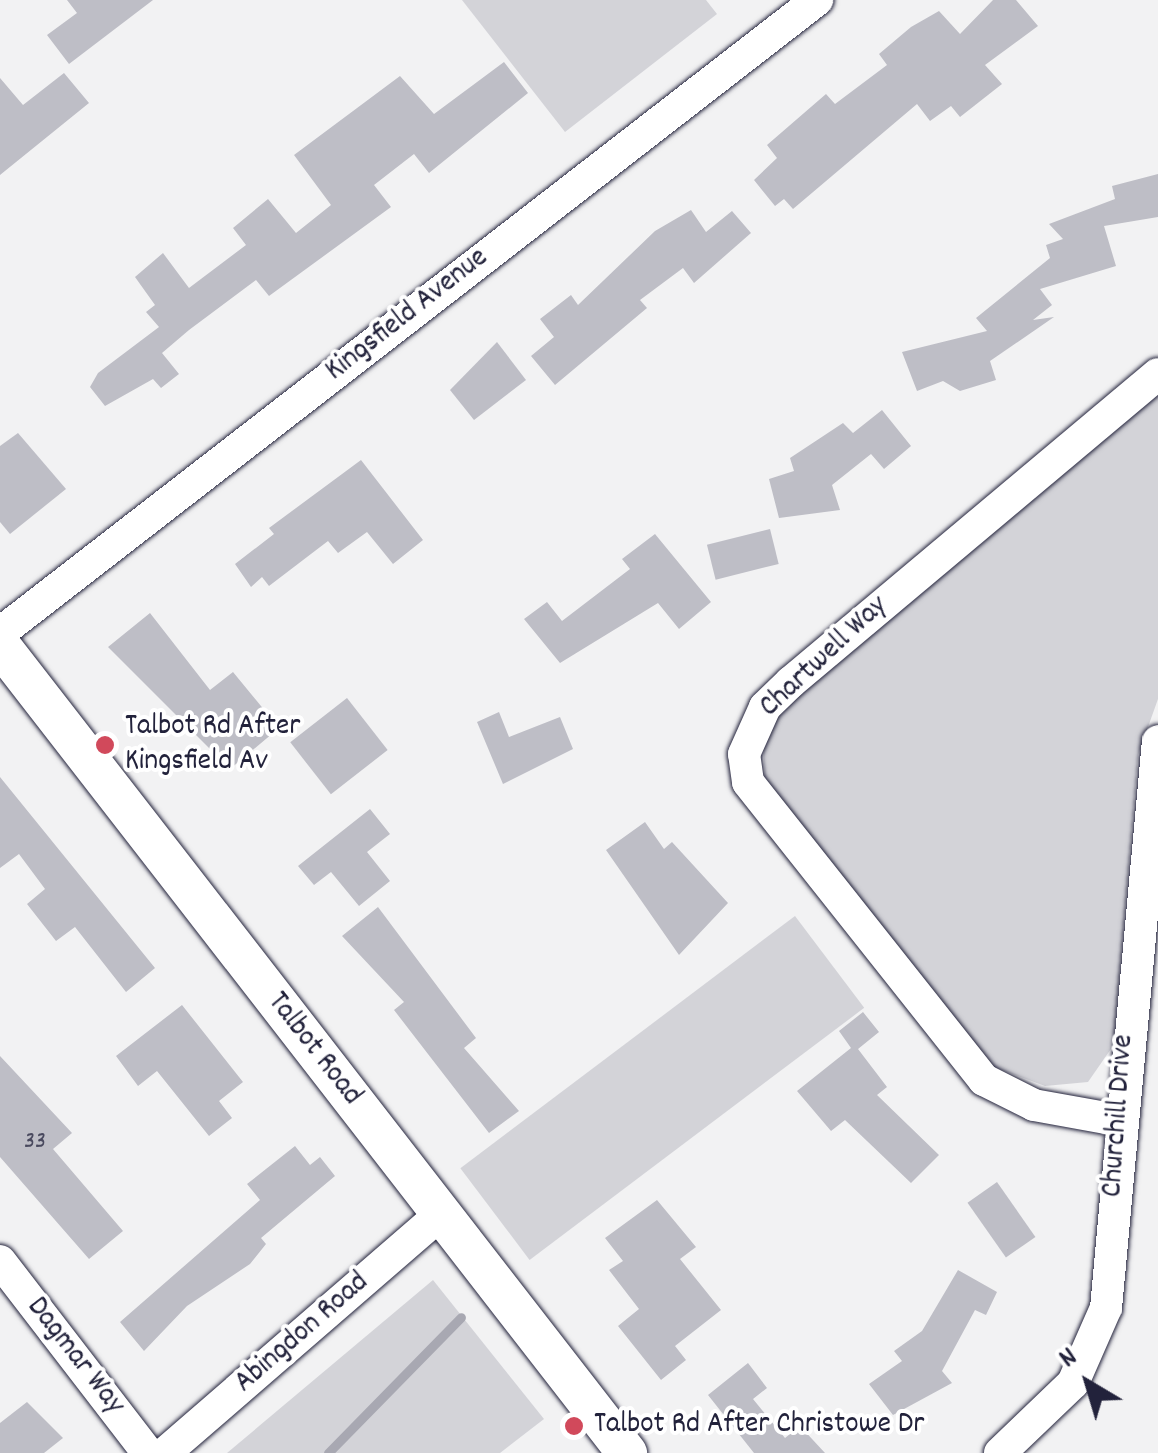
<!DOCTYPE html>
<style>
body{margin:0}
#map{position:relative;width:1158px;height:1453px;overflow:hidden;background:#f2f2f3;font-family:Dekko,sans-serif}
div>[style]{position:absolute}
.green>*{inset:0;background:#d3d3d8;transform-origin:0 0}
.stream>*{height:9px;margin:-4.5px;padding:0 4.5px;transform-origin:4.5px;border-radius:4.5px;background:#a8a8b2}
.building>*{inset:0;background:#bebec6;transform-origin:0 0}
.roads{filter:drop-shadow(0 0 2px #22223b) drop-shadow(0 0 2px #22223b)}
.minor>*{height:32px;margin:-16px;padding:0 16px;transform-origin:16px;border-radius:16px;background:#fff}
.major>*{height:40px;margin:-20px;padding:0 20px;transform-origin:20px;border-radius:20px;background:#fff}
.dots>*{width:28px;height:28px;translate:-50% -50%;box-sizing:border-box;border:5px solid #fff;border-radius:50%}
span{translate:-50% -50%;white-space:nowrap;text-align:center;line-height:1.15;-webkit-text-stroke:8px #fff;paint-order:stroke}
.number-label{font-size:25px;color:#49495e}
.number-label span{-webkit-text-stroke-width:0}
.street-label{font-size:30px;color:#22223b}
.poi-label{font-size:30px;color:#22223b}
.left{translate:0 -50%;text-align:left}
.north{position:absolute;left:1038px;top:1333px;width:100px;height:100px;-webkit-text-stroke:8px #fff;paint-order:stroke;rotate:322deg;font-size:28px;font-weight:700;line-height:40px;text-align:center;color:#22223b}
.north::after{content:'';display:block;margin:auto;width:35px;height:45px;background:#22223b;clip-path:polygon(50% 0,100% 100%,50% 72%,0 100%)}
</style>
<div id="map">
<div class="green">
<i style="clip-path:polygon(462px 0,706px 0,717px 14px,565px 132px)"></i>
<i style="clip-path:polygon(1158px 385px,1158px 699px,1138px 755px,1113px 1046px,1088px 1082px,1045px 1086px,988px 1065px,775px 795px,765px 777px,763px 742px,782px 710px)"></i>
<i style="left:795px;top:916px;width:115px;height:419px;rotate:53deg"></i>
<i style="clip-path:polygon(433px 1280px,544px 1419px,500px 1453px,227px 1453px)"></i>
</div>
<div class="stream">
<i style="left:328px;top:1453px;width:190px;rotate:-45.6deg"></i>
</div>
<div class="building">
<i style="clip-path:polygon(67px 0,153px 0,69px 64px,47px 35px,77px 13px)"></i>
<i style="clip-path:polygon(993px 0,1016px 0,1038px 26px,985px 65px,1002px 84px,960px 117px,951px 106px,930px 121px,917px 104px,793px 209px,784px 199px,775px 206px,754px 180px,777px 158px,767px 145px,826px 94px,835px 104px,887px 65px,879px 54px,911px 27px,939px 11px,960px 34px)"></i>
<i style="clip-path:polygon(504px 62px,528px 93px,429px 173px,414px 154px,374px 185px,391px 207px,269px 296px,256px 280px,189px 330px,162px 353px,179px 374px,161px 388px,153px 379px,105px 406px,90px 387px,98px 373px,159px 327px,146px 312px,155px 305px,135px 277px,163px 253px,189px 288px,246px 245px,233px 228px,268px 199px,296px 233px,331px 205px,294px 155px,400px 76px,434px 114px)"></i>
<i style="clip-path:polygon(64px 73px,89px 103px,0 175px,0 78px,23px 105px)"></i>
<i style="clip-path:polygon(1158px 174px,1158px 217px,1104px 226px,1116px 266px,1040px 289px,1052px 305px,1033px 320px,1054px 317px,990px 361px,996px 380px,960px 391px,943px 381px,917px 391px,902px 352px,987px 331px,976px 318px,1050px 258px,1046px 245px,1063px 239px,1049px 224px,1115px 199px,1112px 186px)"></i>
<i style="clip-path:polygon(691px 210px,706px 232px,732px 211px,751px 233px,694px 283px,683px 268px,640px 300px,647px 308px,555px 385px,531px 356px,554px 337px,540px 319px,571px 295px,578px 305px,655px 231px)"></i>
<i style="clip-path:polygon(497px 342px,526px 380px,474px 420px,450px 390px)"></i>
<i style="clip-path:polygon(882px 410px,911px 446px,884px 469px,871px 454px,832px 485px,840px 510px,779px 518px,769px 479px,794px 471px,790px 458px,843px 423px,853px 433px)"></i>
<i style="clip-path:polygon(18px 433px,66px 489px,10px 534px,0 522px,0 446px)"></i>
<i style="clip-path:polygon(361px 460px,423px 540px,393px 564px,367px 532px,338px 553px,328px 541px,269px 586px,262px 577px,251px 587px,235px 564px,274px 534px,269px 528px)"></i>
<i style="left:770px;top:529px;width:36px;height:65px;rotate:76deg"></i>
<i style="clip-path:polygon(655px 534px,711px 602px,679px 629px,658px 603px,560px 663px,524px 619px,547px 602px,562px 621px,630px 569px,622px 559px)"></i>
<i style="clip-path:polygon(150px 613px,210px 690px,233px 672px,279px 728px,230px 769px,108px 647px)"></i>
<i style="left:347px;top:698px;width:66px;height:72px;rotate:52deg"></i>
<i style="clip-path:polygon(499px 712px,509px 737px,560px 717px,573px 749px,503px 784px,477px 722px)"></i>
<i style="clip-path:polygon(0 777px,155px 968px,126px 992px,75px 927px,56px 941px,27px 904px,45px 889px,19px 854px,0 868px)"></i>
<i style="clip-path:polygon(370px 809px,390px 834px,367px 852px,390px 881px,359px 906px,331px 872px,314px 885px,298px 866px)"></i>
<i style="clip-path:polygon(645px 822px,664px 849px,672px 842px,728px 903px,679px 955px,606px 850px)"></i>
<i style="clip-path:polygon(378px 907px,476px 1038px,464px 1048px,519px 1111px,489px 1133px,394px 1010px,404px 1002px,342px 936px)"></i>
<i style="clip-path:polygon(182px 1005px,243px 1082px,219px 1101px,232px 1118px,209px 1136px,157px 1071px,138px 1086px,116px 1056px)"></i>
<i style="clip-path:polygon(863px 1012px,879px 1032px,858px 1049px,887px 1087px,877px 1095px,939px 1155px,911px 1183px,845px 1120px,831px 1131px,797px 1091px,851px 1048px,839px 1031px)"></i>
<i style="clip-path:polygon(0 1056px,72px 1133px,53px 1149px,123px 1231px,89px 1259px,0 1157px)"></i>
<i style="clip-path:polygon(295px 1146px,310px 1165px,320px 1157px,335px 1176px,261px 1238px,266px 1244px,250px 1264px,187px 1306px,144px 1351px,120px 1322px,260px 1200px,247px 1184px)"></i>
<i style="left:997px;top:1182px;width:67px;height:36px;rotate:55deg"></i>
<i style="clip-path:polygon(657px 1200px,696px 1247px,680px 1259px,721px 1310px,675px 1346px,686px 1360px,661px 1380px,618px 1326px,639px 1309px,609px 1270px,623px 1261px,605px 1238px)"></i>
<i style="clip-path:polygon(958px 1270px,997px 1292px,986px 1315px,975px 1310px,942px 1371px,952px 1383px,893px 1415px,869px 1384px,902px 1361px,894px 1351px,922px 1331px)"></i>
<i style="clip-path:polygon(748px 1363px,767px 1388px,753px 1399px,785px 1438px,800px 1426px,825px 1453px,754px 1453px,708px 1395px)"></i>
<i style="clip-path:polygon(27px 1402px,63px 1438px,44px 1453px,0 1453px,0 1423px)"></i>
</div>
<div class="roads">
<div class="minor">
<i style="left:0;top:633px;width:1034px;rotate:-37.77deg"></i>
<i style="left:1117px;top:1120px;width:84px;rotate:-169.8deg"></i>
<i style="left:1034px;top:1105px;width:56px;rotate:-153.4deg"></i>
<i style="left:984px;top:1080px;width:380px;rotate:-128.4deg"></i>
<i style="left:748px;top:782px;width:28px;rotate:-98deg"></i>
<i style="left:744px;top:754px;width:51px;rotate:-65.9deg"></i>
<i style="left:765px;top:707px;width:36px;rotate:-44deg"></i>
<i style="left:791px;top:682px;width:479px;rotate:-40deg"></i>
<i style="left:0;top:1261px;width:242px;rotate:52.4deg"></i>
<i style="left:165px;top:1453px;width:364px;rotate:-40.9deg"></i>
<i style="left:1000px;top:1453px;width:101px;rotate:-43.8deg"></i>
<i style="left:1073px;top:1383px;width:82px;rotate:-66.3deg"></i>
<i style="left:1106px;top:1308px;width:569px;rotate:-84.76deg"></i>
</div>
<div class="major">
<i style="left:0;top:645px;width:1023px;rotate:52.19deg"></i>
</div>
</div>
<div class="dots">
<i style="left:105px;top:745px;background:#d1495b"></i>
<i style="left:574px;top:1426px;background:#d1495b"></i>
</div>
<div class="number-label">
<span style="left:35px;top:1142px">33</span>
</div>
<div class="street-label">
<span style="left:408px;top:316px;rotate:-38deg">Kingsfield Avenue</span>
<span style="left:825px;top:658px;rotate:-43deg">Chartwell Way</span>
<span style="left:313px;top:1050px;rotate:52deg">Talbot Road</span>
<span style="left:1120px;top:1116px;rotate:-86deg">Churchill Drive</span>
<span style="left:303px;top:1334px;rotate:-41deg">Abingdon Road</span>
<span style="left:74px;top:1357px;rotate:52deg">Dagmar Way</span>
</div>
<div class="poi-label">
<span class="left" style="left:125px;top:745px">Talbot Rd After<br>Kingsfield Av</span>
<span class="left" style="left:594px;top:1426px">Talbot Rd After Christowe Dr</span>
</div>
<div class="north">N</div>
</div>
